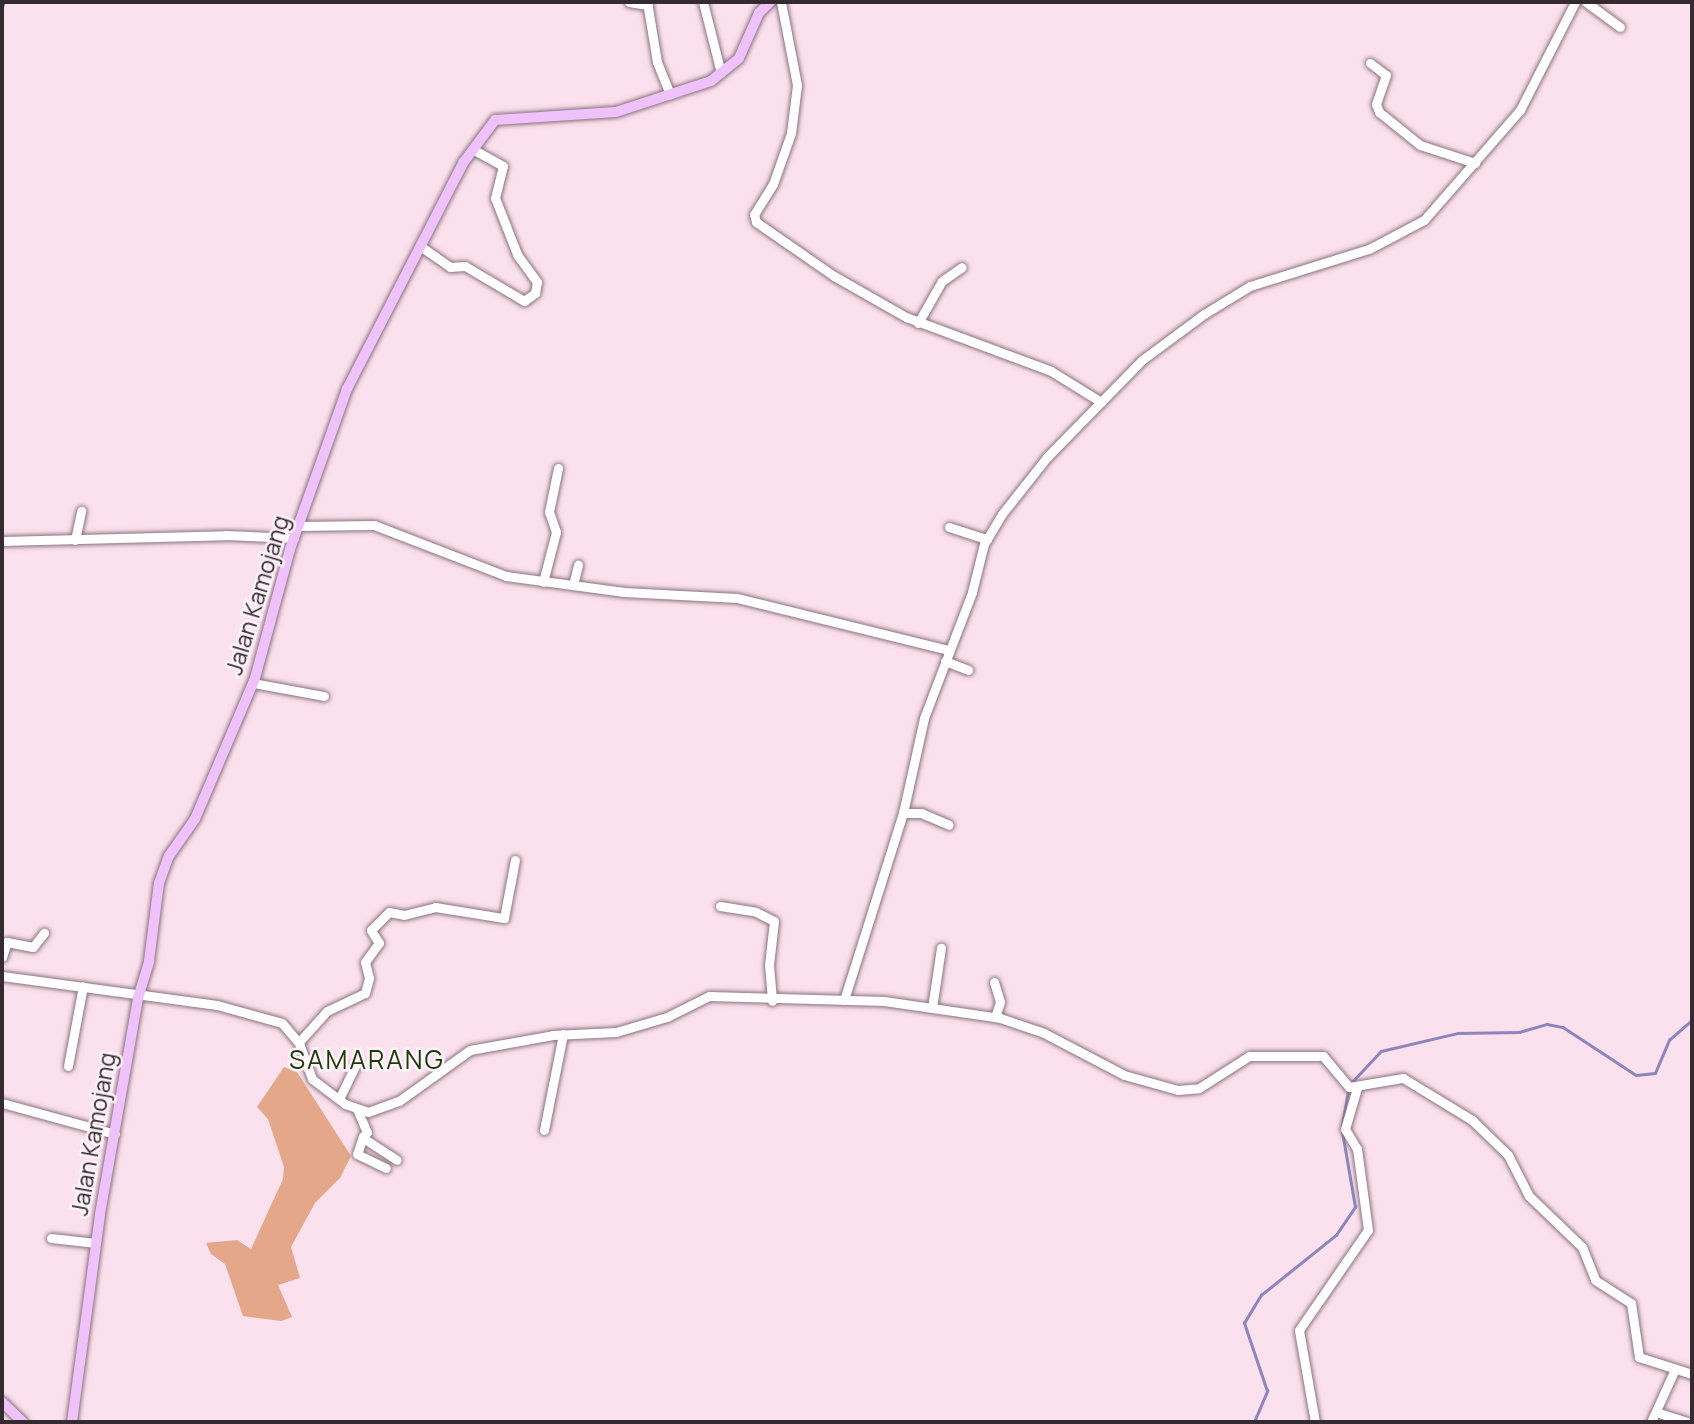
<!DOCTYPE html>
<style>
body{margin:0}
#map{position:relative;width:1694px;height:1424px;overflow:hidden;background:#fbe1ed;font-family:Manrope,sans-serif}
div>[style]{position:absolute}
.green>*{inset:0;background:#e4a78a}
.stream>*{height:2.5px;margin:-1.25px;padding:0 1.25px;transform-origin:1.25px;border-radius:1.25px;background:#8c85be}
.roads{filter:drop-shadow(0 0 2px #8a737e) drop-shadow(0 0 2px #8a737e)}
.minor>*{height:9px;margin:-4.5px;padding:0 4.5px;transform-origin:4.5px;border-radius:4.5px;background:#fff}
.major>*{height:10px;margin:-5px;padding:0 5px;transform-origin:5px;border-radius:5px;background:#efc2fc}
span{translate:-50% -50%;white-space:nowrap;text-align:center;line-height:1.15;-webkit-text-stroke:5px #fef3f8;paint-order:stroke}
.street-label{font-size:23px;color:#342a2f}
.quarter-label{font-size:26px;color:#1f3a0a;letter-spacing:2px}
.frame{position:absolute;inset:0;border:4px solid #342a2f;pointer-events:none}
</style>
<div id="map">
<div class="green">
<i style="clip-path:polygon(284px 1067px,297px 1072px,351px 1156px,340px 1178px,315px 1203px,291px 1247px,300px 1278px,278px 1285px,292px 1317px,281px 1321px,243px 1316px,225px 1264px,211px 1254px,206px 1243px,237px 1240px,251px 1249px,283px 1179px,284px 1167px,268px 1119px,257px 1107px)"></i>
</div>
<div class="stream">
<i style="left:2px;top:7px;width:5px;rotate:-68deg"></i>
<i style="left:1350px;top:1084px;width:45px;rotate:-46.8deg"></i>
<i style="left:1381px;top:1051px;width:79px;rotate:-13.2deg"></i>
<i style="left:1458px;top:1033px;width:61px;rotate:-0.9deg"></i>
<i style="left:1519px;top:1032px;width:29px;rotate:-16deg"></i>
<i style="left:1547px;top:1024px;width:16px;rotate:11deg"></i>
<i style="left:1563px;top:1027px;width:87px;rotate:33.3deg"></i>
<i style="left:1636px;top:1075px;width:19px;rotate:-6deg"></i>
<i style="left:1655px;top:1073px;width:36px;rotate:-67deg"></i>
<i style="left:1669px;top:1040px;width:30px;rotate:-41deg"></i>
<i style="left:1342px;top:1125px;width:36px;rotate:-80deg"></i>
<i style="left:1254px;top:1422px;width:34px;rotate:-67deg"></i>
<i style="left:1267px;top:1391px;width:72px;rotate:-108.7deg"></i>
<i style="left:1244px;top:1323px;width:33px;rotate:-59deg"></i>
<i style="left:1261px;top:1295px;width:96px;rotate:-38.7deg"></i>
<i style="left:1336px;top:1235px;width:34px;rotate:-56deg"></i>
<i style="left:1355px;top:1207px;width:76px;rotate:-99.8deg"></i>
</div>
<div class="roads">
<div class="minor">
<i style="left:629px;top:2px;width:19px;rotate:9deg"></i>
<i style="left:647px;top:2px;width:61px;rotate:80.5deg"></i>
<i style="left:657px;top:62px;width:35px;rotate:68deg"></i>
<i style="left:703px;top:2px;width:73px;rotate:75.8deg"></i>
<i style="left:781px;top:2px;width:85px;rotate:79.1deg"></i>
<i style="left:797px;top:85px;width:48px;rotate:97.1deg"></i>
<i style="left:791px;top:133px;width:54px;rotate:109.4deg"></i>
<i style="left:773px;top:184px;width:36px;rotate:122deg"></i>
<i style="left:754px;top:214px;width:8px;rotate:76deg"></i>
<i style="left:756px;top:222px;width:95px;rotate:34.7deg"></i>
<i style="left:834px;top:276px;width:83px;rotate:29.7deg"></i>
<i style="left:906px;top:317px;width:155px;rotate:20.4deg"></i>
<i style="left:1051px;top:371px;width:59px;rotate:31.8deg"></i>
<i style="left:1586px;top:2px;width:42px;rotate:36.3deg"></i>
<i style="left:1370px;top:63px;width:20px;rotate:37deg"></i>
<i style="left:1386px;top:75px;width:31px;rotate:109deg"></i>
<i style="left:1376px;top:104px;width:9px;rotate:69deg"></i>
<i style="left:1379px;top:112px;width:53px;rotate:38.8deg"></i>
<i style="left:1420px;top:145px;width:58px;rotate:18.1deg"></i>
<i style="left:423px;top:248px;width:33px;rotate:35deg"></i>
<i style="left:450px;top:267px;width:15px;rotate:-4deg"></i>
<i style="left:465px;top:266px;width:69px;rotate:30.7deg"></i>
<i style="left:524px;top:301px;width:14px;rotate:-36deg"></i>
<i style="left:535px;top:293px;width:11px;rotate:-80deg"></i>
<i style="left:537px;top:282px;width:34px;rotate:-126deg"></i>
<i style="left:517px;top:254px;width:60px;rotate:-111.4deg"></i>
<i style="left:495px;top:198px;width:33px;rotate:-76deg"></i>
<i style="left:503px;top:166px;width:35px;rotate:-151deg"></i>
<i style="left:918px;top:323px;width:48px;rotate:-60.3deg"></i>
<i style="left:942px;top:281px;width:24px;rotate:-35deg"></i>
<i style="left:298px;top:526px;width:76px;rotate:-0.8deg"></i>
<i style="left:374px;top:525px;width:142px;rotate:21.1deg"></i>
<i style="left:506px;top:576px;width:119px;rotate:7.7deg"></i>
<i style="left:624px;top:592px;width:113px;rotate:3deg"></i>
<i style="left:737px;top:598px;width:217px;rotate:13.8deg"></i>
<i style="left:949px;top:527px;width:40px;rotate:18deg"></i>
<i style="left:75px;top:540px;width:30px;rotate:-78deg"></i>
<i style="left:2px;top:541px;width:224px;rotate:-1.5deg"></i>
<i style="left:226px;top:535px;width:68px;rotate:2.5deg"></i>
<i style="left:543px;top:582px;width:52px;rotate:-75.4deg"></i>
<i style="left:556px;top:532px;width:21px;rotate:-109deg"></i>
<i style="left:549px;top:512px;width:45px;rotate:-78.4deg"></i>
<i style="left:573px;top:585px;width:21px;rotate:-76deg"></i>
<i style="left:945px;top:661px;width:25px;rotate:21deg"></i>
<i style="left:253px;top:683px;width:72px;rotate:10.4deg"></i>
<i style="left:903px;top:813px;width:18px"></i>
<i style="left:921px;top:813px;width:30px;rotate:23deg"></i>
<i style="left:720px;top:906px;width:36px;rotate:9deg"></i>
<i style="left:756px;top:912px;width:20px;rotate:27deg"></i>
<i style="left:774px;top:921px;width:44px;rotate:96.5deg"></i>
<i style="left:769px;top:965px;width:36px;rotate:85deg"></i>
<i style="left:2px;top:957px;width:16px;rotate:-72deg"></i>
<i style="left:7px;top:942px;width:26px;rotate:11deg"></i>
<i style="left:33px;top:947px;width:18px;rotate:-52deg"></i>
<i style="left:2px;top:976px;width:217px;rotate:7.7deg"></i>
<i style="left:217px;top:1005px;width:67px;rotate:15.5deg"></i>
<i style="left:282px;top:1023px;width:26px;rotate:50deg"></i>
<i style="left:299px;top:1043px;width:38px;rotate:70deg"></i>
<i style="left:312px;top:1079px;width:41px;rotate:37.1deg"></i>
<i style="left:345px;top:1104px;width:24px;rotate:19deg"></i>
<i style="left:368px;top:1112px;width:33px;rotate:-20deg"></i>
<i style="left:399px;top:1101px;width:87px;rotate:-35.7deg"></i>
<i style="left:470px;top:1050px;width:84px;rotate:-10.2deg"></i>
<i style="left:553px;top:1035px;width:63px;rotate:-2.7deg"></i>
<i style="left:616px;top:1032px;width:53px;rotate:-16.4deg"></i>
<i style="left:667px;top:1017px;width:47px;rotate:-26.6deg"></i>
<i style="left:709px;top:996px;width:175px;rotate:1.6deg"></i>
<i style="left:884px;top:1001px;width:117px;rotate:8.3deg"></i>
<i style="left:1000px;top:1018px;width:46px;rotate:18.8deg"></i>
<i style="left:1044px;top:1033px;width:90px;rotate:27.7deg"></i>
<i style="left:1124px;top:1075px;width:56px;rotate:15.5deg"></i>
<i style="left:1178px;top:1090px;width:21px;rotate:-5deg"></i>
<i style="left:1199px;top:1088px;width:59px;rotate:-32.6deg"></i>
<i style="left:1249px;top:1056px;width:74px"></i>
<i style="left:1323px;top:1056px;width:40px;rotate:50deg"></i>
<i style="left:1349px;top:1087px;width:55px;rotate:-9.5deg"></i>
<i style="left:1403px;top:1078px;width:81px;rotate:31.3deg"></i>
<i style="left:1472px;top:1120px;width:50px;rotate:44.2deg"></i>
<i style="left:1508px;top:1155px;width:46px;rotate:62.9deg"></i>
<i style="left:1529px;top:1196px;width:74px;rotate:43.9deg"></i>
<i style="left:1582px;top:1247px;width:35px;rotate:68deg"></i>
<i style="left:1595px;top:1280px;width:43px;rotate:32.6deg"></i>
<i style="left:1631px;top:1303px;width:55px;rotate:81.6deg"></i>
<i style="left:1639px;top:1357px;width:56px;rotate:17.8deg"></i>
<i style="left:994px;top:982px;width:21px;rotate:73deg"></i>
<i style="left:1000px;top:1002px;width:16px;rotate:108deg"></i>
<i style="left:844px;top:1000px;width:196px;rotate:-72.5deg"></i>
<i style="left:903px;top:813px;width:97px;rotate:-77.5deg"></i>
<i style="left:924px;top:718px;width:135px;rotate:-69.1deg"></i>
<i style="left:972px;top:592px;width:49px;rotate:-76deg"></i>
<i style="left:984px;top:544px;width:35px;rotate:-59deg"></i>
<i style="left:1002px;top:514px;width:73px;rotate:-51.7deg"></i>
<i style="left:1047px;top:457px;width:136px;rotate:-45.6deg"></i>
<i style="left:1142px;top:360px;width:77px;rotate:-36.6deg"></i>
<i style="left:1204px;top:314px;width:54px;rotate:-31.3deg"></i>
<i style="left:1250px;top:286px;width:125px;rotate:-17.3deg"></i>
<i style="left:1369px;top:249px;width:62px;rotate:-27.8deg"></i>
<i style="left:1424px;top:220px;width:146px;rotate:-48.9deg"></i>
<i style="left:1520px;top:110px;width:121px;rotate:-63deg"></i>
<i style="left:932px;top:1008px;width:61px;rotate:-81.5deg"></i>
<i style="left:299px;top:1042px;width:42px;rotate:-47.9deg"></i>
<i style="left:327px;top:1011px;width:42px;rotate:-25.3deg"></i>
<i style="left:365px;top:993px;width:16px;rotate:-75deg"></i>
<i style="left:369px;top:978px;width:16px;rotate:-104deg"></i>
<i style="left:365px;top:962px;width:24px;rotate:-54deg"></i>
<i style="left:379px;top:943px;width:15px;rotate:-122deg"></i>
<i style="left:371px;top:930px;width:25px;rotate:-45deg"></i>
<i style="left:389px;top:912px;width:15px;rotate:11deg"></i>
<i style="left:404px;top:915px;width:32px;rotate:-14deg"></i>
<i style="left:435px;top:907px;width:70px;rotate:9.1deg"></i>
<i style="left:504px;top:918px;width:59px;rotate:-79.3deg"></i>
<i style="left:68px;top:1066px;width:81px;rotate:-79.4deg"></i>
<i style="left:339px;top:1099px;width:39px;rotate:-64deg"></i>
<i style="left:2px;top:1103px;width:117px;rotate:15.3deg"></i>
<i style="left:357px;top:1109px;width:25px;rotate:67deg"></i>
<i style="left:367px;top:1132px;width:7px;rotate:124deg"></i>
<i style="left:363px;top:1138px;width:40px;rotate:32.9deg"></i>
<i style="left:544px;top:1130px;width:98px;rotate:-78.8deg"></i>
<i style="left:363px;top:1136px;width:19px;rotate:108deg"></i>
<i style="left:357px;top:1154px;width:32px;rotate:26deg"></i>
<i style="left:51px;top:1238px;width:45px;rotate:6.3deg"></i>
<i style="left:1656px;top:1412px;width:32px;rotate:18deg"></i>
<i style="left:1315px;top:1422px;width:93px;rotate:-99.9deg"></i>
<i style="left:1299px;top:1330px;width:121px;rotate:-55.4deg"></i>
<i style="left:1368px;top:1230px;width:82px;rotate:-97.7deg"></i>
<i style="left:1357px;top:1149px;width:23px;rotate:-121deg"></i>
<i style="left:1345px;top:1129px;width:43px;rotate:-73.7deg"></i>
<i style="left:1651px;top:1422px;width:58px;rotate:-65.6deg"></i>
</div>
<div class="major">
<i style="left:2px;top:1402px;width:29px;rotate:44deg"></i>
<i style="left:72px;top:1422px;width:210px;rotate:-82.3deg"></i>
<i style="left:100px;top:1214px;width:219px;rotate:-80deg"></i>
<i style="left:138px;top:998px;width:39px;rotate:-73deg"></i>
<i style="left:149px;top:961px;width:79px;rotate:-82.7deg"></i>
<i style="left:159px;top:883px;width:29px;rotate:-70deg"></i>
<i style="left:169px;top:856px;width:45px;rotate:-54.9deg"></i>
<i style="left:195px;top:819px;width:153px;rotate:-66.9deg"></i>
<i style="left:255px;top:678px;width:134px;rotate:-74.8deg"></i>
<i style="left:290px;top:549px;width:170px;rotate:-70.4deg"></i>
<i style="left:347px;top:389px;width:254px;rotate:-62.8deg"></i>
<i style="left:463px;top:163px;width:54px;rotate:-53.3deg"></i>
<i style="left:495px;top:120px;width:121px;rotate:-3.8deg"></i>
<i style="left:616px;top:112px;width:100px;rotate:-18.1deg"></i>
<i style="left:711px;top:81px;width:36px;rotate:-39deg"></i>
<i style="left:739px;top:58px;width:49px;rotate:-66deg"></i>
<i style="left:759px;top:13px;width:16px;rotate:-45deg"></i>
</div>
</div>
<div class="street-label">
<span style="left:257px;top:595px;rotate:-73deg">Jalan Kamojang</span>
<span style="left:93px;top:1134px;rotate:-80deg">Jalan Kamojang</span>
</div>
<div class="quarter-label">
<span style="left:367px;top:1060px">SAMARANG</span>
</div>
<div class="frame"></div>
</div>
